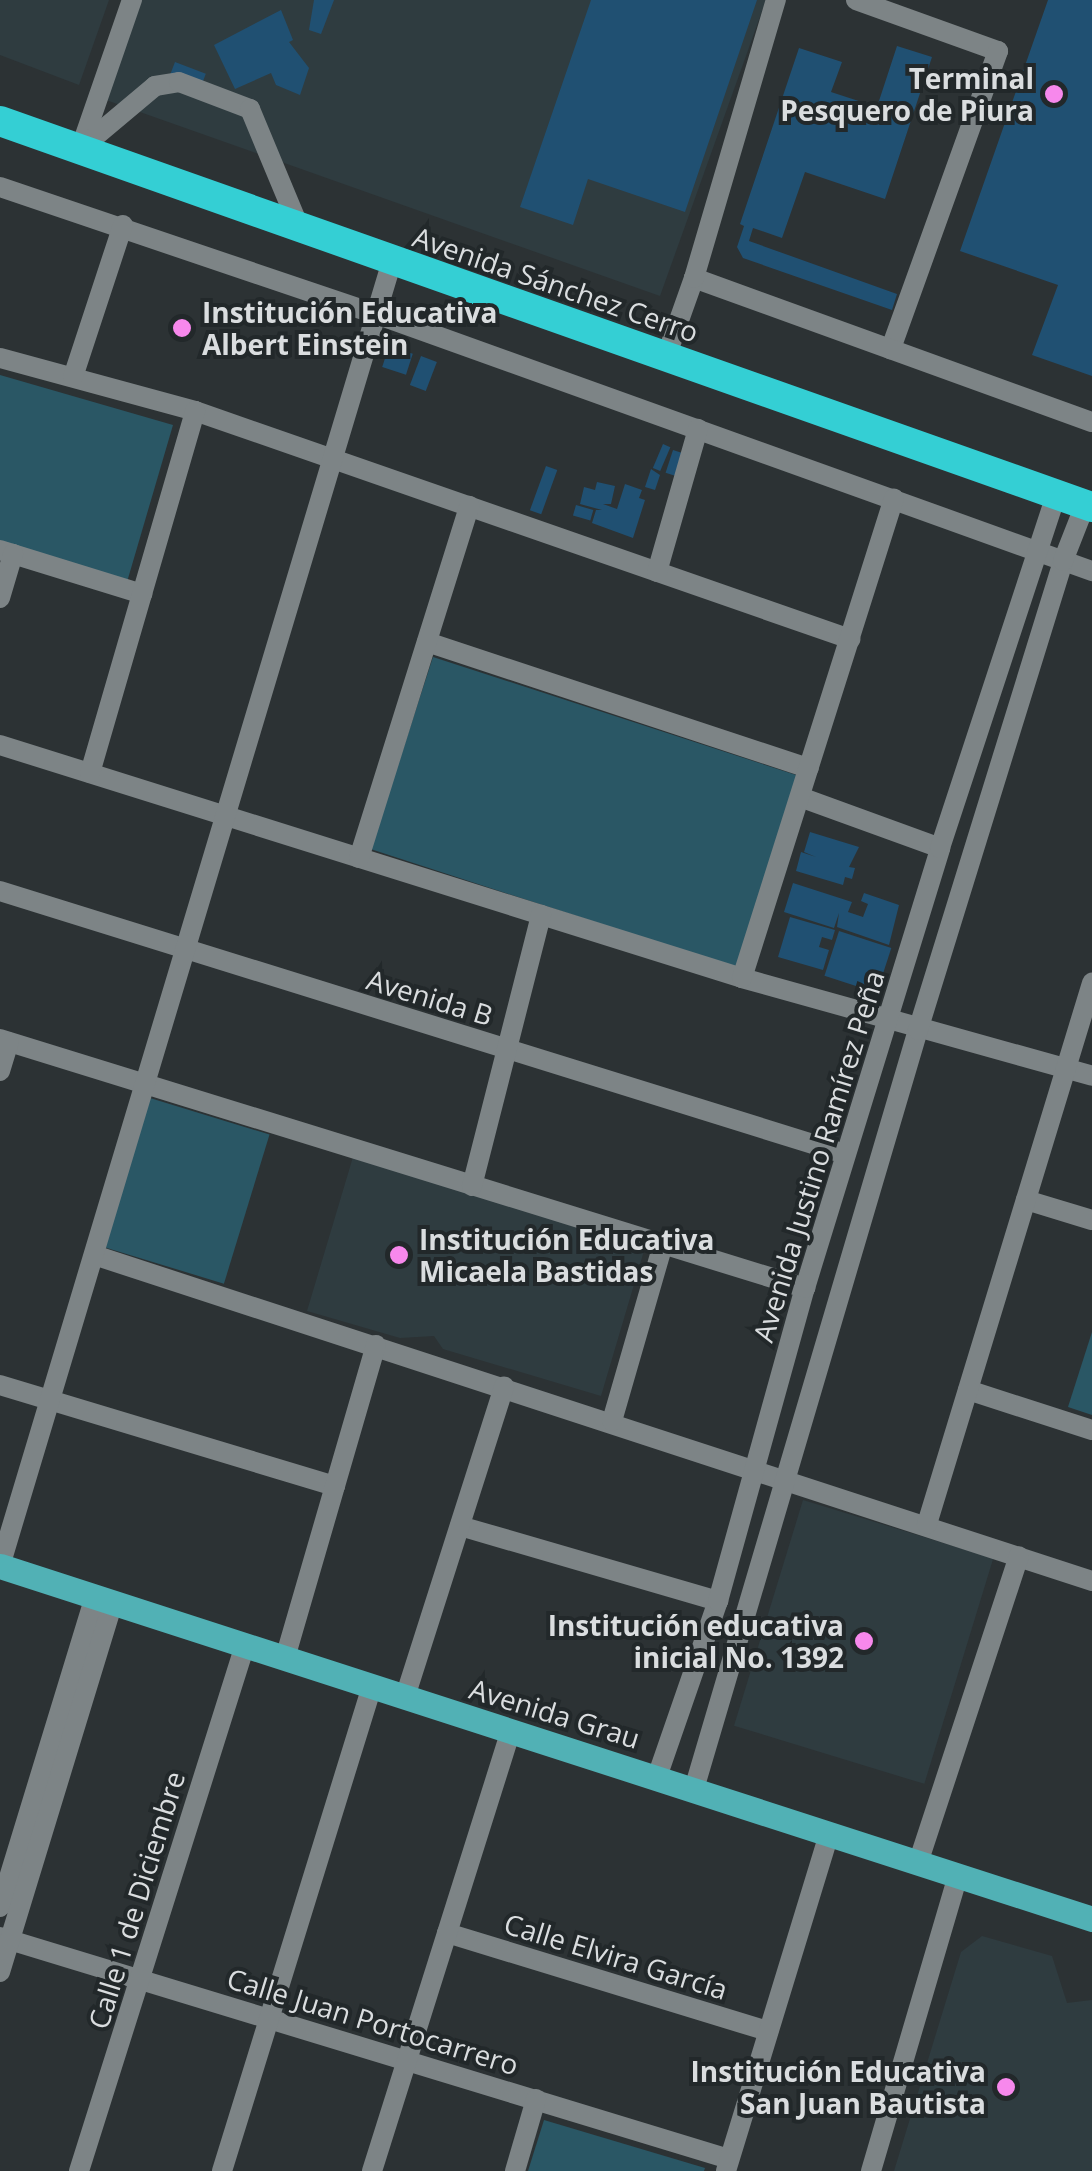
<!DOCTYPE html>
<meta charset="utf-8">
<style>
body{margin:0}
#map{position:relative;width:1092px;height:2171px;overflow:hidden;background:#2c3234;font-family:"Open Sans",sans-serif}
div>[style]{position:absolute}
.built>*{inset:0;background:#2f3c40;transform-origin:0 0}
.green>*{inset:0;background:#2a5765;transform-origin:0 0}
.building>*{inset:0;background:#205072;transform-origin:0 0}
.minor>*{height:20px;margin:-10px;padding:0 10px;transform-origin:10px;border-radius:10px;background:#7d8486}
.major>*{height:25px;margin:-12.5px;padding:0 12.5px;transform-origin:12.5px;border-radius:12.5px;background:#51b1b5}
.highway>*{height:30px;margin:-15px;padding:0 15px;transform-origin:15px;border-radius:15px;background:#34cfd4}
.dots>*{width:28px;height:28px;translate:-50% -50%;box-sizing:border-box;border:5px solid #22282a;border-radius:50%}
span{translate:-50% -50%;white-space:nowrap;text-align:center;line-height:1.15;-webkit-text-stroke:8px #22282a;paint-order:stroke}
.poi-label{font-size:28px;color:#dadddf;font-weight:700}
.right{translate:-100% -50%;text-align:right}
.left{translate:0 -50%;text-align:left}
.street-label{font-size:28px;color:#dadddf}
</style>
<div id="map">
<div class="built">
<i style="clip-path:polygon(0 0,109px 0,79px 85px,0 55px)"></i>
<i style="clip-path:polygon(142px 0,766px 0,660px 296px,106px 100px)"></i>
<i style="clip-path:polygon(353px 1157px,646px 1244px,601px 1396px,443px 1349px,434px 1336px,400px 1338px,307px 1311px)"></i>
<i style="left:803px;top:1500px;width:199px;height:236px;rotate:17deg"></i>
<i style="clip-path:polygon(982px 1936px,1052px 1956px,1067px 2003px,1092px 2000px,1092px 2171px,894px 2171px,961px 1952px)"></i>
</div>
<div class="green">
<i style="clip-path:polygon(0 375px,173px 425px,127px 582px,0 545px)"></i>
<i style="left:433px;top:657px;width:385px;height:202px;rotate:18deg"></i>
<i style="left:150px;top:1098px;width:125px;height:156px;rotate:17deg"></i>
<i style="clip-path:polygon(1092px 1332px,1092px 1415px,1068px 1407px)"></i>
<i style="clip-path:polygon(544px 2120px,705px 2168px,704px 2171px,528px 2171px)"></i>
</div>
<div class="building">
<i style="clip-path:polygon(314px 0,334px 0,321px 34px,309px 30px)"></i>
<i style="clip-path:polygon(591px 0,757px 0,685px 212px,588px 179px,573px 225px,520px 207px)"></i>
<i style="clip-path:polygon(1048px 0,1092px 0,1092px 376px,1032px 355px,1058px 285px,960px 251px)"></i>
<i style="clip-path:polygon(281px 10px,293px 40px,289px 42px,309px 68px,300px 95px,276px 85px,271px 73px,235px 89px,214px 45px)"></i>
<i style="clip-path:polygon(897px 46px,932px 57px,885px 199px,805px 172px,782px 238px,753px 228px,749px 241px,897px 294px,892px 310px,743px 258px,737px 247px,744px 226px,740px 224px,799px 48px,842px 62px,831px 92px,877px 107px)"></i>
<i style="left:175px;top:62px;width:33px;height:19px;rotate:21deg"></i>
<i style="left:389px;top:346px;width:25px;height:22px;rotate:18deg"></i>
<i style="left:421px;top:356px;width:17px;height:31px;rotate:21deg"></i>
<i style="left:663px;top:444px;width:8px;height:26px;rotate:23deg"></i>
<i style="left:673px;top:450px;width:13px;height:24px;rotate:18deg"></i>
<i style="left:546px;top:466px;width:12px;height:47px;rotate:20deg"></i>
<i style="clip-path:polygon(651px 469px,660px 475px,655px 490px,645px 487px)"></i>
<i style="clip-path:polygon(597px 482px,615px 486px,611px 504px,603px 504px,617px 509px,625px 484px,642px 490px,639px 498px,645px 500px,633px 538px,592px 523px,596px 510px,602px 510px,580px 504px,584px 487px,595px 490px)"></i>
<i style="left:576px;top:505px;width:18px;height:11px;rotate:16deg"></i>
<i style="clip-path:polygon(810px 832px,859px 847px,849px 867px,855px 868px,852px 879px,845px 877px,843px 885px,796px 871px,801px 852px,816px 857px,804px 852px)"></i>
<i style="clip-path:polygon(793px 883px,852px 902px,848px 912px,863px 917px,868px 904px,861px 901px,864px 893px,899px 905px,889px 945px,837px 927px,839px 913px,834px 928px,784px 912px)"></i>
<i style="clip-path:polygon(790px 917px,835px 930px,832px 940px,822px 937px,819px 947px,829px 950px,823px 970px,778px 957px)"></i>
<i style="left:839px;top:931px;width:55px;height:47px;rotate:18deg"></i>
</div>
<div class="minor">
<i style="left:856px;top:0;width:151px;rotate:19.8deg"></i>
<i style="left:998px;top:51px;width:317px;rotate:109.8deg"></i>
<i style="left:81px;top:147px;width:156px;rotate:-70.9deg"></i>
<i style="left:80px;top:149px;width:98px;rotate:-40deg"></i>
<i style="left:155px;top:86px;width:24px;rotate:-9deg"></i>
<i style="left:179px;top:82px;width:76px;rotate:20.8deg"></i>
<i style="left:250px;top:109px;width:130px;rotate:67.4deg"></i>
<i style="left:0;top:187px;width:397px;rotate:18.7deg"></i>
<i style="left:376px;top:314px;width:761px;rotate:19.75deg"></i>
<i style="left:694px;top:278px;width:423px;rotate:19.9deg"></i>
<i style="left:666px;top:357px;width:84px;rotate:-70.5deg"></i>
<i style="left:694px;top:278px;width:290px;rotate:-73.6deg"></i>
<i style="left:0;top:358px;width:202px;rotate:15.2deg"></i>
<i style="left:195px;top:411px;width:694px;rotate:19.19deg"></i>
<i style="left:73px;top:377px;width:160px;rotate:-71.8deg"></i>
<i style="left:0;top:550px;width:149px;rotate:17.2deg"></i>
<i style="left:657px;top:572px;width:149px;rotate:-74deg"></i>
<i style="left:0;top:598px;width:46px;rotate:-73.5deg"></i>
<i style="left:427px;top:642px;width:402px;rotate:18.3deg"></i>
<i style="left:0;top:745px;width:778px;rotate:17.43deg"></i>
<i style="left:742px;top:978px;width:363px;rotate:15.6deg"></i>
<i style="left:90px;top:773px;width:377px;rotate:-73.8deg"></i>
<i style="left:800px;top:797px;width:149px;rotate:20deg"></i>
<i style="left:359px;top:858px;width:369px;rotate:-72.6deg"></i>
<i style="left:0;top:891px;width:885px;rotate:17.29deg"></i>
<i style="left:742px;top:978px;width:503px;rotate:-72.43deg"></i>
<i style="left:0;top:1039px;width:843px;rotate:17.19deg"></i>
<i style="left:0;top:1071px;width:30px;rotate:-73deg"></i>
<i style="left:472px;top:1186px;width:280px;rotate:-75.7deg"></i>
<i style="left:1026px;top:1200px;width:69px;rotate:16.9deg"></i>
<i style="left:94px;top:1255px;width:1050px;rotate:18.09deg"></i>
<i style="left:0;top:1385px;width:350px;rotate:16.8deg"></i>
<i style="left:968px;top:1390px;width:130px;rotate:17.9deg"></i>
<i style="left:612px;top:1421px;width:184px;rotate:-73.9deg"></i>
<i style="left:927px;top:1524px;width:566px;rotate:-73.04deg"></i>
<i style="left:460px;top:1526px;width:269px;rotate:16.2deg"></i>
<i style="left:0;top:1566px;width:1363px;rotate:-73.28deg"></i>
<i style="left:285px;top:1658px;width:326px;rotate:-73.8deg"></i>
<i style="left:405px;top:1697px;width:326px;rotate:-72.3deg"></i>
<i style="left:657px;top:1777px;width:186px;rotate:-70.9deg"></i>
<i style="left:718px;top:1601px;width:325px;rotate:-74.5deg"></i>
<i style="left:805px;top:1288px;width:460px;rotate:-72.9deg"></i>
<i style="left:940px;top:848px;width:374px;rotate:-71.8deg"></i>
<i style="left:694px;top:1789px;width:791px;rotate:-73.56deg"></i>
<i style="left:918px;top:1030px;width:491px;rotate:-72.8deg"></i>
<i style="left:1063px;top:561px;width:60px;rotate:-68.6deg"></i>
<i style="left:918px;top:1863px;width:323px;rotate:-71.8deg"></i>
<i style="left:0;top:1907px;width:325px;rotate:-73deg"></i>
<i style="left:447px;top:1933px;width:336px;rotate:17deg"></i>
<i style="left:0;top:1937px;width:762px;rotate:16.94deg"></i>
<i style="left:0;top:1972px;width:387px;rotate:-73deg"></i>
<i style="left:79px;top:2171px;width:552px;rotate:-72.48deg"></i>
<i style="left:222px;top:2171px;width:508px;rotate:-72.81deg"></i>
<i style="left:372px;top:2171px;width:461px;rotate:-72.5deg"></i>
<i style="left:515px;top:2171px;width:75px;rotate:-73.7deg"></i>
<i style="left:726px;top:2171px;width:352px;rotate:-73deg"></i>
<i style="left:871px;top:2171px;width:308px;rotate:-73.6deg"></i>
</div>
<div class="major">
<i style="left:0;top:1566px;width:1148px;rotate:17.91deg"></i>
</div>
<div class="highway">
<i style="left:0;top:121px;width:1158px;rotate:19.47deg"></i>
</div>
<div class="dots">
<i style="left:1054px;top:94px;background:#f788ec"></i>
<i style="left:182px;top:328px;background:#f788ec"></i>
<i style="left:399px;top:1255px;background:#f788ec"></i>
<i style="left:864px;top:1641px;background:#f788ec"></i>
<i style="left:1006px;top:2087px;background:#f788ec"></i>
</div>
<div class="poi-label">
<span class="right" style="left:1034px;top:94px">Terminal<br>Pesquero de Piura</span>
<span class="left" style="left:202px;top:328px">Institución Educativa<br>Albert Einstein</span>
<span class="left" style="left:419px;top:1255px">Institución Educativa<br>Micaela Bastidas</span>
<span class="right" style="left:844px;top:1641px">Institución educativa<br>inicial No. 1392</span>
<span class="right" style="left:986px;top:2087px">Institución Educativa<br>San Juan Bautista</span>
</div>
<div class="street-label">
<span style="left:556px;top:284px;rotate:19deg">Avenida Sánchez Cerro</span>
<span style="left:430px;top:997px;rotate:17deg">Avenida B</span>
<span style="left:818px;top:1156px;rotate:-73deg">Avenida Justino Ramírez Peña</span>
<span style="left:555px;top:1713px;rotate:17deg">Avenida Grau</span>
<span style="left:136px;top:1900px;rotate:-73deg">Calle 1 de Diciembre</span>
<span style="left:616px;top:1956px;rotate:17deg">Calle Elvira García</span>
<span style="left:373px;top:2021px;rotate:17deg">Calle Juan Portocarrero</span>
</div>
</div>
